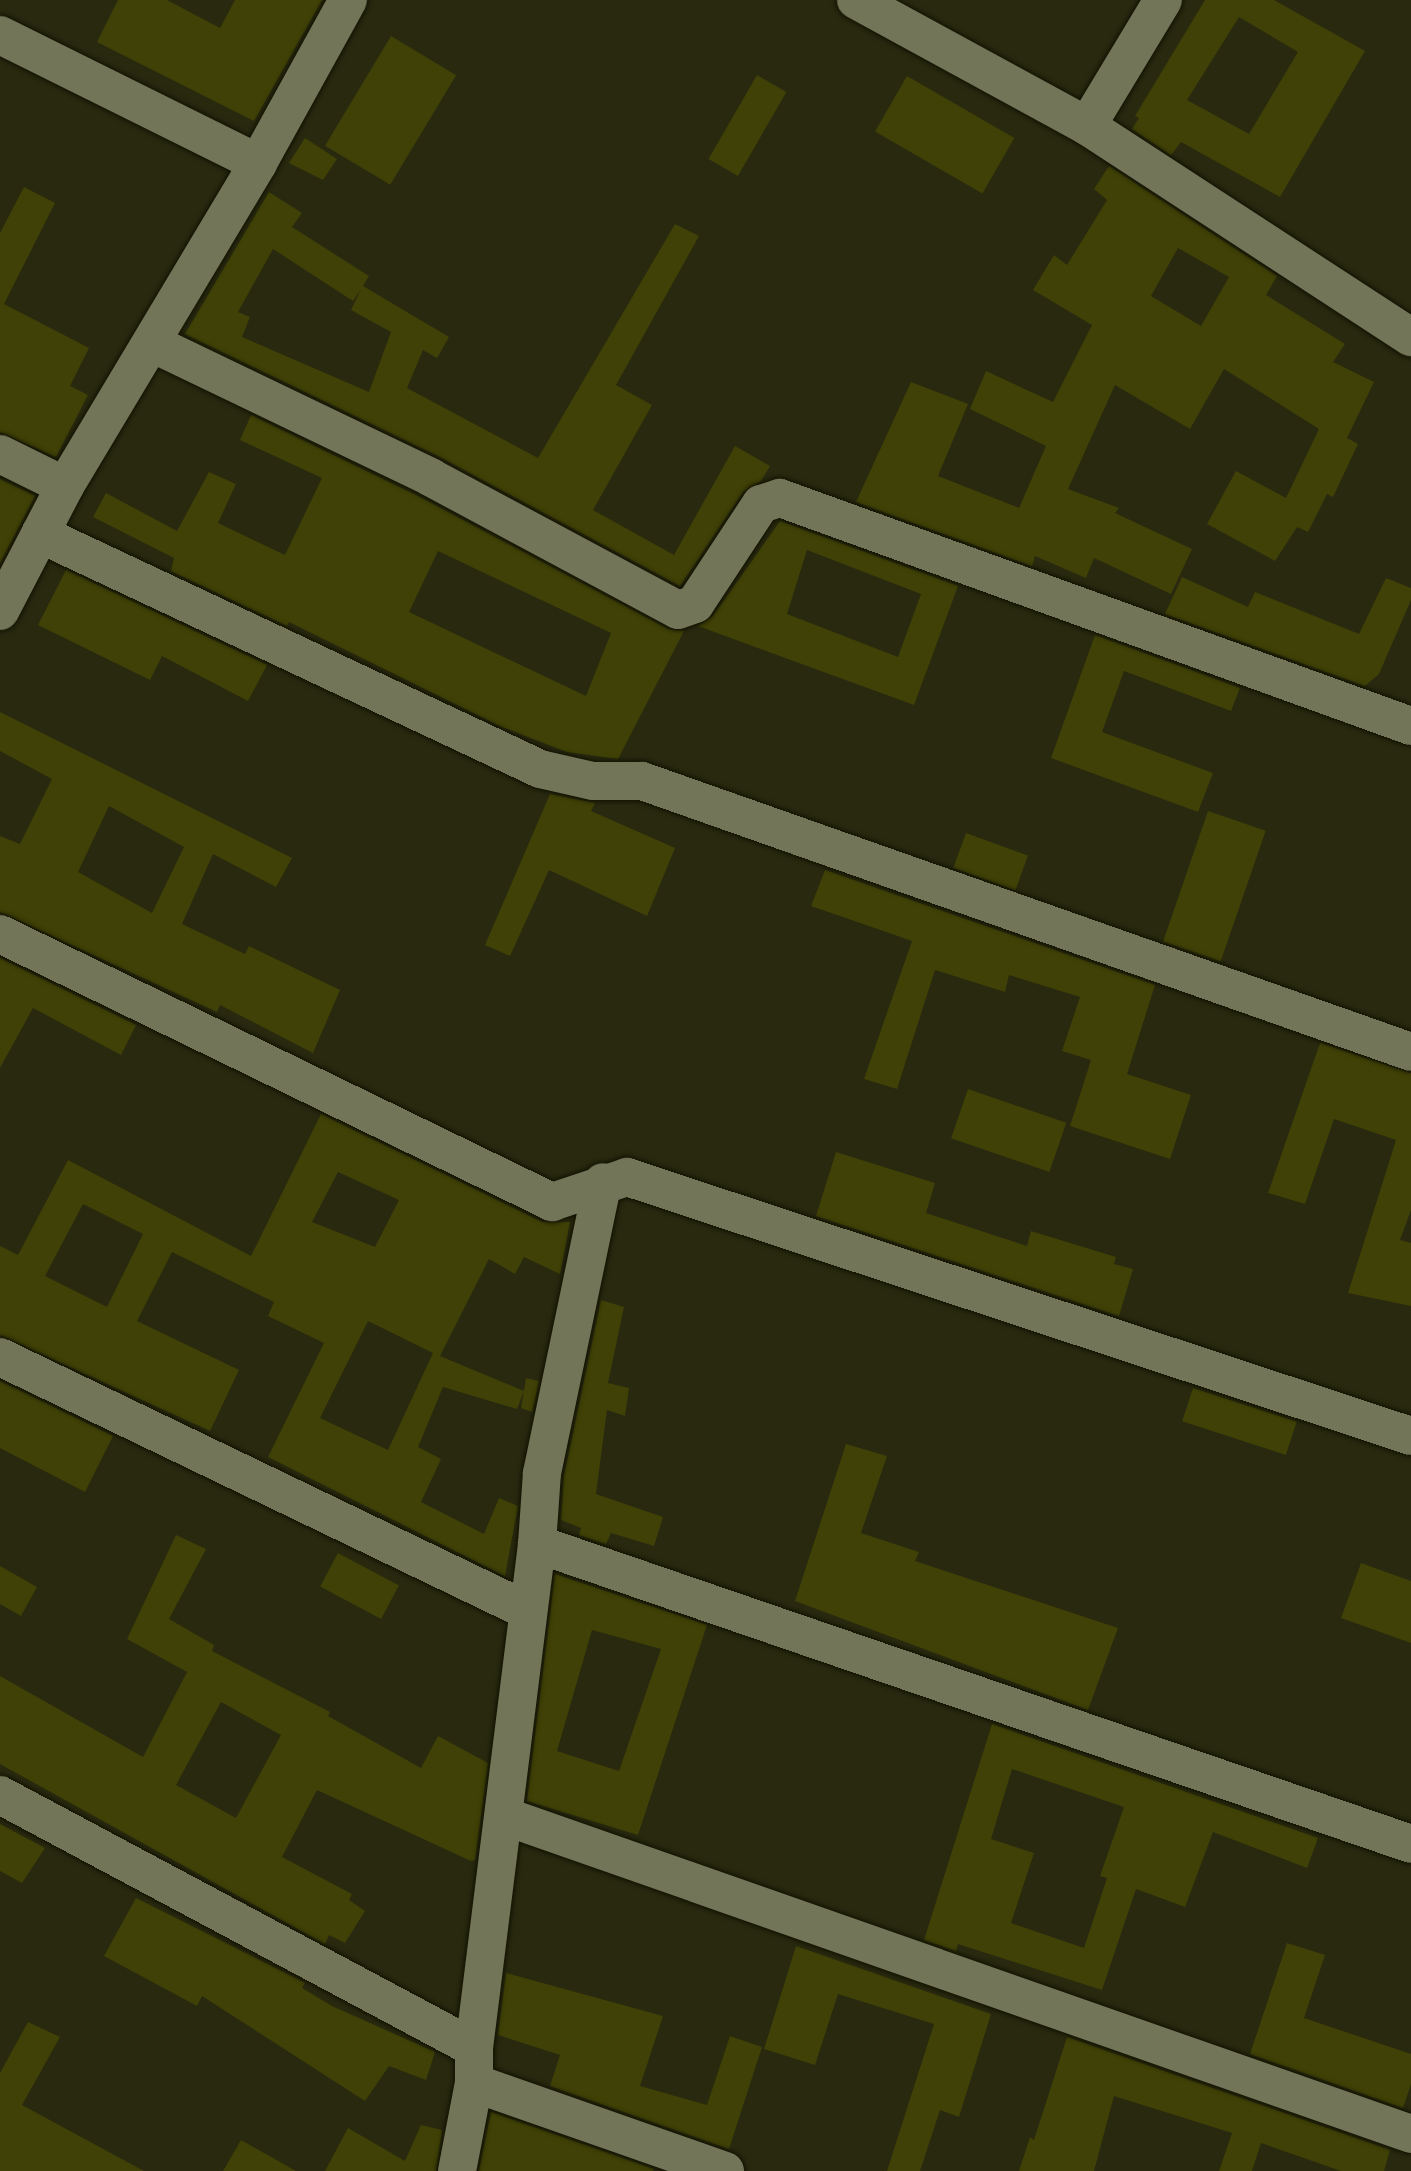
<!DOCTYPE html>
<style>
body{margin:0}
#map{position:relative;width:1411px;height:2171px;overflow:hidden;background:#28290f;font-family:Rubik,sans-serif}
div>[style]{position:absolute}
.building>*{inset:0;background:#3f4106;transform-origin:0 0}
.roads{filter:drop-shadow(0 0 2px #110) drop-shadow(0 0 2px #110)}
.minor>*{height:38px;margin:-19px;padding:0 19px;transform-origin:19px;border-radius:19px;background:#737558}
span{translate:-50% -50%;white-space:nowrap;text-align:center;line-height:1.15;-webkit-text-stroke:6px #28290f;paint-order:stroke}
</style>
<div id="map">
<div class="building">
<i style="clip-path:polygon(118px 0,167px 0,220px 28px,235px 0,322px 0,254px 121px,97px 42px)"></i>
<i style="clip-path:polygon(evenodd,1205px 0,1274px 0,1365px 51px,1280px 197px,1181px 142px,1171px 155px,1132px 129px,1139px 118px,1135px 116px,1205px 0,1239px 17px,1298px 52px,1249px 134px,1187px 100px,1239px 17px)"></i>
<i style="left:391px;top:36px;width:76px;height:128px;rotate:31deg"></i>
<i style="left:757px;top:75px;width:34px;height:97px;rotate:30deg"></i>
<i style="left:907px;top:76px;width:124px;height:64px;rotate:30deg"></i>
<i style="clip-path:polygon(305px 138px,337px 159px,323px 180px,289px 163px)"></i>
<i style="clip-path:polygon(evenodd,1109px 166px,1277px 276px,1266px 295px,1345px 344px,1333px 362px,1374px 382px,1347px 438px,1358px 444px,1333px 497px,1327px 494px,1308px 532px,1297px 527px,1275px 561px,1207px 524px,1236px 471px,1286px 498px,1319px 429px,1224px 369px,1190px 429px,1115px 385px,1068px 489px,1119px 508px,1115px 513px,1192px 549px,1171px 594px,1094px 558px,1086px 578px,1035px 556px,1032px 566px,856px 502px,911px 382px,968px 404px,938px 476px,1019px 508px,1046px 446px,970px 409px,986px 371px,1053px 402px,1092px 325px,1033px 290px,1054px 255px,1067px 265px,1107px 200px,1094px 189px,1109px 166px,1178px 248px,1229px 277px,1201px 326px,1151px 296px,1178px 248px)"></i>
<i style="clip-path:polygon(24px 187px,55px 203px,4px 304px,89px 348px,70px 386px,88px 395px,56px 457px,0 432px,0 233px)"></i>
<i style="clip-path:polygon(evenodd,269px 192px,302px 213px,292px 227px,369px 276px,363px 286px,449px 337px,437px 358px,423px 350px,407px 388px,538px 458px,675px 224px,699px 236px,616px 385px,652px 405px,593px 510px,674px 555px,735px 446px,770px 466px,761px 481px,743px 492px,680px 586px,440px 457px,185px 334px,269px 192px,273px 249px,353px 301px,361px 289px,351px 310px,391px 332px,369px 392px,242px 337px,250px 317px,238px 312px,273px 249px)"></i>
<i style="clip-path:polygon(evenodd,251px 415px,420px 497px,668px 629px,684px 631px,618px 759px,567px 752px,502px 727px,289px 622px,287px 626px,171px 571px,174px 558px,93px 517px,106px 493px,177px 531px,209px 472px,236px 484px,218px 523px,285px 555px,322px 478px,240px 440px,251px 415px,438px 551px,611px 633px,586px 696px,409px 612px,438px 551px)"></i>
<i style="clip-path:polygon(0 479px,35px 496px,0 563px)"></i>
<i style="clip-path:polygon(evenodd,780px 521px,958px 586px,914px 705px,698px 626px,713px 616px,780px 521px,807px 550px,921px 594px,898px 657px,787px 614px,807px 550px)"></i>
<i style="clip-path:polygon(66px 570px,267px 665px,248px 701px,162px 656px,150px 680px,38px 625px)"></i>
<i style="clip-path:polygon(1182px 577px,1248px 607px,1255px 592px,1359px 634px,1386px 578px,1411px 588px,1411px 600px,1379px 674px,1365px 686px,1165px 614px)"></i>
<i style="clip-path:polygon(1095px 635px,1240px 688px,1231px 711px,1124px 671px,1102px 732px,1213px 773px,1198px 812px,1051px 758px)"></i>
<i style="clip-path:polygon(evenodd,0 712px,292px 858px,276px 887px,213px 854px,182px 924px,245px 954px,249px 946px,340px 990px,313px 1053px,220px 1005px,217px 1012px,0 912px,0 836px,20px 844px,52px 779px,0 751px,0 712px,109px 806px,184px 847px,152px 913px,78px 872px,109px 806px)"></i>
<i style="clip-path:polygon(550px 794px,595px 803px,591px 811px,675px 848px,647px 916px,549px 870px,510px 956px,485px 945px)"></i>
<i style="left:1208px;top:811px;width:61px;height:138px;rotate:19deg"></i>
<i style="left:966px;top:833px;width:66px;height:37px;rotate:20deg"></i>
<i style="clip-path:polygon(825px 870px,1155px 985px,1127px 1074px,1191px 1095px,1170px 1159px,1070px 1126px,1091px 1060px,1062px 1051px,1080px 997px,1009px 975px,1005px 992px,935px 970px,897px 1089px,864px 1079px,912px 941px,811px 906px)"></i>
<i style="clip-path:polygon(0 958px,136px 1025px,121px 1055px,33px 1008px,0 1068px)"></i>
<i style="clip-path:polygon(1320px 1043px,1411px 1073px,1411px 1210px,1400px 1240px,1411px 1243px,1411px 1306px,1348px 1293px,1396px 1140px,1334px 1119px,1305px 1204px,1268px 1193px)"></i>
<i style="left:968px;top:1089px;width:104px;height:52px;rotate:19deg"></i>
<i style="clip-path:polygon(evenodd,321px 1114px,542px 1222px,570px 1222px,560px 1274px,524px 1257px,515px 1274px,489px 1259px,440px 1356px,524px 1391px,517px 1409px,443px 1387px,418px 1447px,441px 1459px,421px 1502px,484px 1534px,499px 1498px,518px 1506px,505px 1576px,268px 1457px,324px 1343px,268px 1316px,274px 1302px,172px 1252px,137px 1321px,239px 1370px,210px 1431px,0 1335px,0 1246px,18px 1255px,68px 1160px,251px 1256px,321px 1114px,338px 1172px,399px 1200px,375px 1247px,312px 1222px,338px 1172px,321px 1114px,83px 1204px,143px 1234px,107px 1307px,45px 1276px,83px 1204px,321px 1114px,368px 1321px,433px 1353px,388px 1450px,320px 1418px,368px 1321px)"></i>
<i style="clip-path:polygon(836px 1152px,935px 1183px,926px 1213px,1027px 1246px,1031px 1231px,1116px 1257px,1114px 1264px,1133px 1269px,1119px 1316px,816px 1216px)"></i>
<i style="clip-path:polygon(601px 1300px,624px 1307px,608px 1383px,629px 1388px,625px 1416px,607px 1410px,596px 1494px,663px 1517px,654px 1546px,611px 1533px,606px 1544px,579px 1535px,581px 1528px,561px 1520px,564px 1476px)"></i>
<i style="clip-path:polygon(526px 1378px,539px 1381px,532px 1412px,521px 1408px)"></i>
<i style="clip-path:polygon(0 1381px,113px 1436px,85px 1492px,0 1448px)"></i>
<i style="left:1193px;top:1388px;width:109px;height:35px;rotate:18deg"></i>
<i style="clip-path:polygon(846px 1444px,887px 1456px,861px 1533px,919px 1552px,915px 1561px,1118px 1628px,1088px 1710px,795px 1601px)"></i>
<i style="clip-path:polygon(evenodd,176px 1535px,206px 1549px,169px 1619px,214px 1645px,212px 1651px,330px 1712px,328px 1716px,421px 1768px,438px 1736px,488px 1763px,475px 1860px,471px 1861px,317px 1790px,282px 1857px,352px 1894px,349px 1900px,365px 1911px,345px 1943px,329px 1935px,325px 1944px,0 1764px,0 1676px,143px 1757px,187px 1672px,127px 1639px,176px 1535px,221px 1702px,281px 1735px,236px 1818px,176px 1785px,221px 1702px)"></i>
<i style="left:338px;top:1553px;width:69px;height:38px;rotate:28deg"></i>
<i style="clip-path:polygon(1361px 1563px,1411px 1581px,1411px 1643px,1341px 1618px)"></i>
<i style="clip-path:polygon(0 1566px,37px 1587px,21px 1616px,0 1604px)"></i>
<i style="clip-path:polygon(evenodd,555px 1574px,707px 1625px,638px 1835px,527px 1801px,555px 1574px,592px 1630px,661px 1649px,619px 1771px,557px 1751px,592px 1630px)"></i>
<i style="clip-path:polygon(evenodd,992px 1724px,1318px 1838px,1307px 1868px,1213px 1832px,1185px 1907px,1136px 1889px,1102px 1990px,958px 1944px,956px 1951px,924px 1940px,992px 1724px,1012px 1769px,1124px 1807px,1100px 1876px,1107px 1878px,1084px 1948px,1011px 1923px,1034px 1853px,991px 1839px,1012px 1769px)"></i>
<i style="clip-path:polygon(0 1824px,45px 1848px,22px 1883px,0 1871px)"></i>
<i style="clip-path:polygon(136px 1898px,305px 1983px,302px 1988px,332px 2006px,435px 2052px,426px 2080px,389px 2066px,365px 2101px,202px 1996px,197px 2006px,104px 1956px)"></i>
<i style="clip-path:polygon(1287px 1943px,1325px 1955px,1304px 2018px,1411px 2054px,1411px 2084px,1403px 2108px,1250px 2054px)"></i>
<i style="clip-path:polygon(796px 1946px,991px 2014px,959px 2117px,940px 2110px,920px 2171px,887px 2171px,934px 2024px,838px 1994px,815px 2065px,764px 2049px)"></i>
<i style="clip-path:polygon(506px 1973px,663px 2016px,640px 2086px,707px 2105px,730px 2036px,762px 2047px,729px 2149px,550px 2086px,560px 2055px,498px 2035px)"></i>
<i style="clip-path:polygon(28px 2022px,60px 2037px,22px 2105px,144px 2171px,0 2171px,0 2073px)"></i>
<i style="clip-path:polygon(1067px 2037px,1390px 2150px,1384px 2171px,1341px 2171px,1261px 2143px,1252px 2171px,1219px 2171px,1232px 2133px,1114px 2096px,1094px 2171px,1019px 2171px,1030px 2137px,1034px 2140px)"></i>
<i style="clip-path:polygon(491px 2112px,654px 2169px,653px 2171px,479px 2171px)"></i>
<i style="clip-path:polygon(421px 2125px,442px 2130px,436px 2171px,325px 2171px,348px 2128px,405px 2161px)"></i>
<i style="clip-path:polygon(241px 2140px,296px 2171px,223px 2171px)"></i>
</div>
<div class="roads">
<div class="minor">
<i style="left:856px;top:0;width:263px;rotate:28.6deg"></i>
<i style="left:1087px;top:126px;width:387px;rotate:33.1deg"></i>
<i style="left:0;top:35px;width:288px;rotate:26.4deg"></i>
<i style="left:1087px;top:126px;width:147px;rotate:-58.9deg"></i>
<i style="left:152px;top:343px;width:309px;rotate:25.7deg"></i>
<i style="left:430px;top:477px;width:281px;rotate:28.2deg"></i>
<i style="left:678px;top:610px;width:18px;rotate:-19deg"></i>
<i style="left:695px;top:604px;width:120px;rotate:-56.6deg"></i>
<i style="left:761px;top:504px;width:20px;rotate:-18deg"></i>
<i style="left:780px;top:498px;width:671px;rotate:19.87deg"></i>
<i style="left:0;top:454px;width:72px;rotate:26.2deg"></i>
<i style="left:40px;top:534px;width:552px;rotate:25.17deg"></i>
<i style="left:540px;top:769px;width:54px;rotate:12.8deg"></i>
<i style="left:593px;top:781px;width:49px"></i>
<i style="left:642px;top:781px;width:815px;rotate:19.41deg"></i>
<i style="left:0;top:611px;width:141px;rotate:-62.5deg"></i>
<i style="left:65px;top:486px;width:376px;rotate:-59.1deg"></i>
<i style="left:258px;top:163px;width:186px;rotate:-61.1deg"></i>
<i style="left:0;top:934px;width:614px;rotate:25.9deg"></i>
<i style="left:552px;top:1202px;width:79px;rotate:-18.4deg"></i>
<i style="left:627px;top:1177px;width:826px;rotate:18.28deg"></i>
<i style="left:0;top:1357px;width:584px;rotate:25.69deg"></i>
<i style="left:537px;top:1544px;width:924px;rotate:18.94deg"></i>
<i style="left:0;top:1795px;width:537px;rotate:28.09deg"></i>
<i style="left:504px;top:1816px;width:961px;rotate:19.32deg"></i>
<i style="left:474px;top:2083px;width:266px;rotate:19.3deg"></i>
<i style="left:457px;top:2171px;width:90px;rotate:-79.1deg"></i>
<i style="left:474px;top:2083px;width:35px;rotate:-90deg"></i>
<i style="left:474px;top:2048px;width:508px;rotate:-82.87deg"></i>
<i style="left:537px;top:1544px;width:71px;rotate:-86deg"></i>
<i style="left:542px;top:1473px;width:297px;rotate:-78.2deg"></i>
</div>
</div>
</div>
